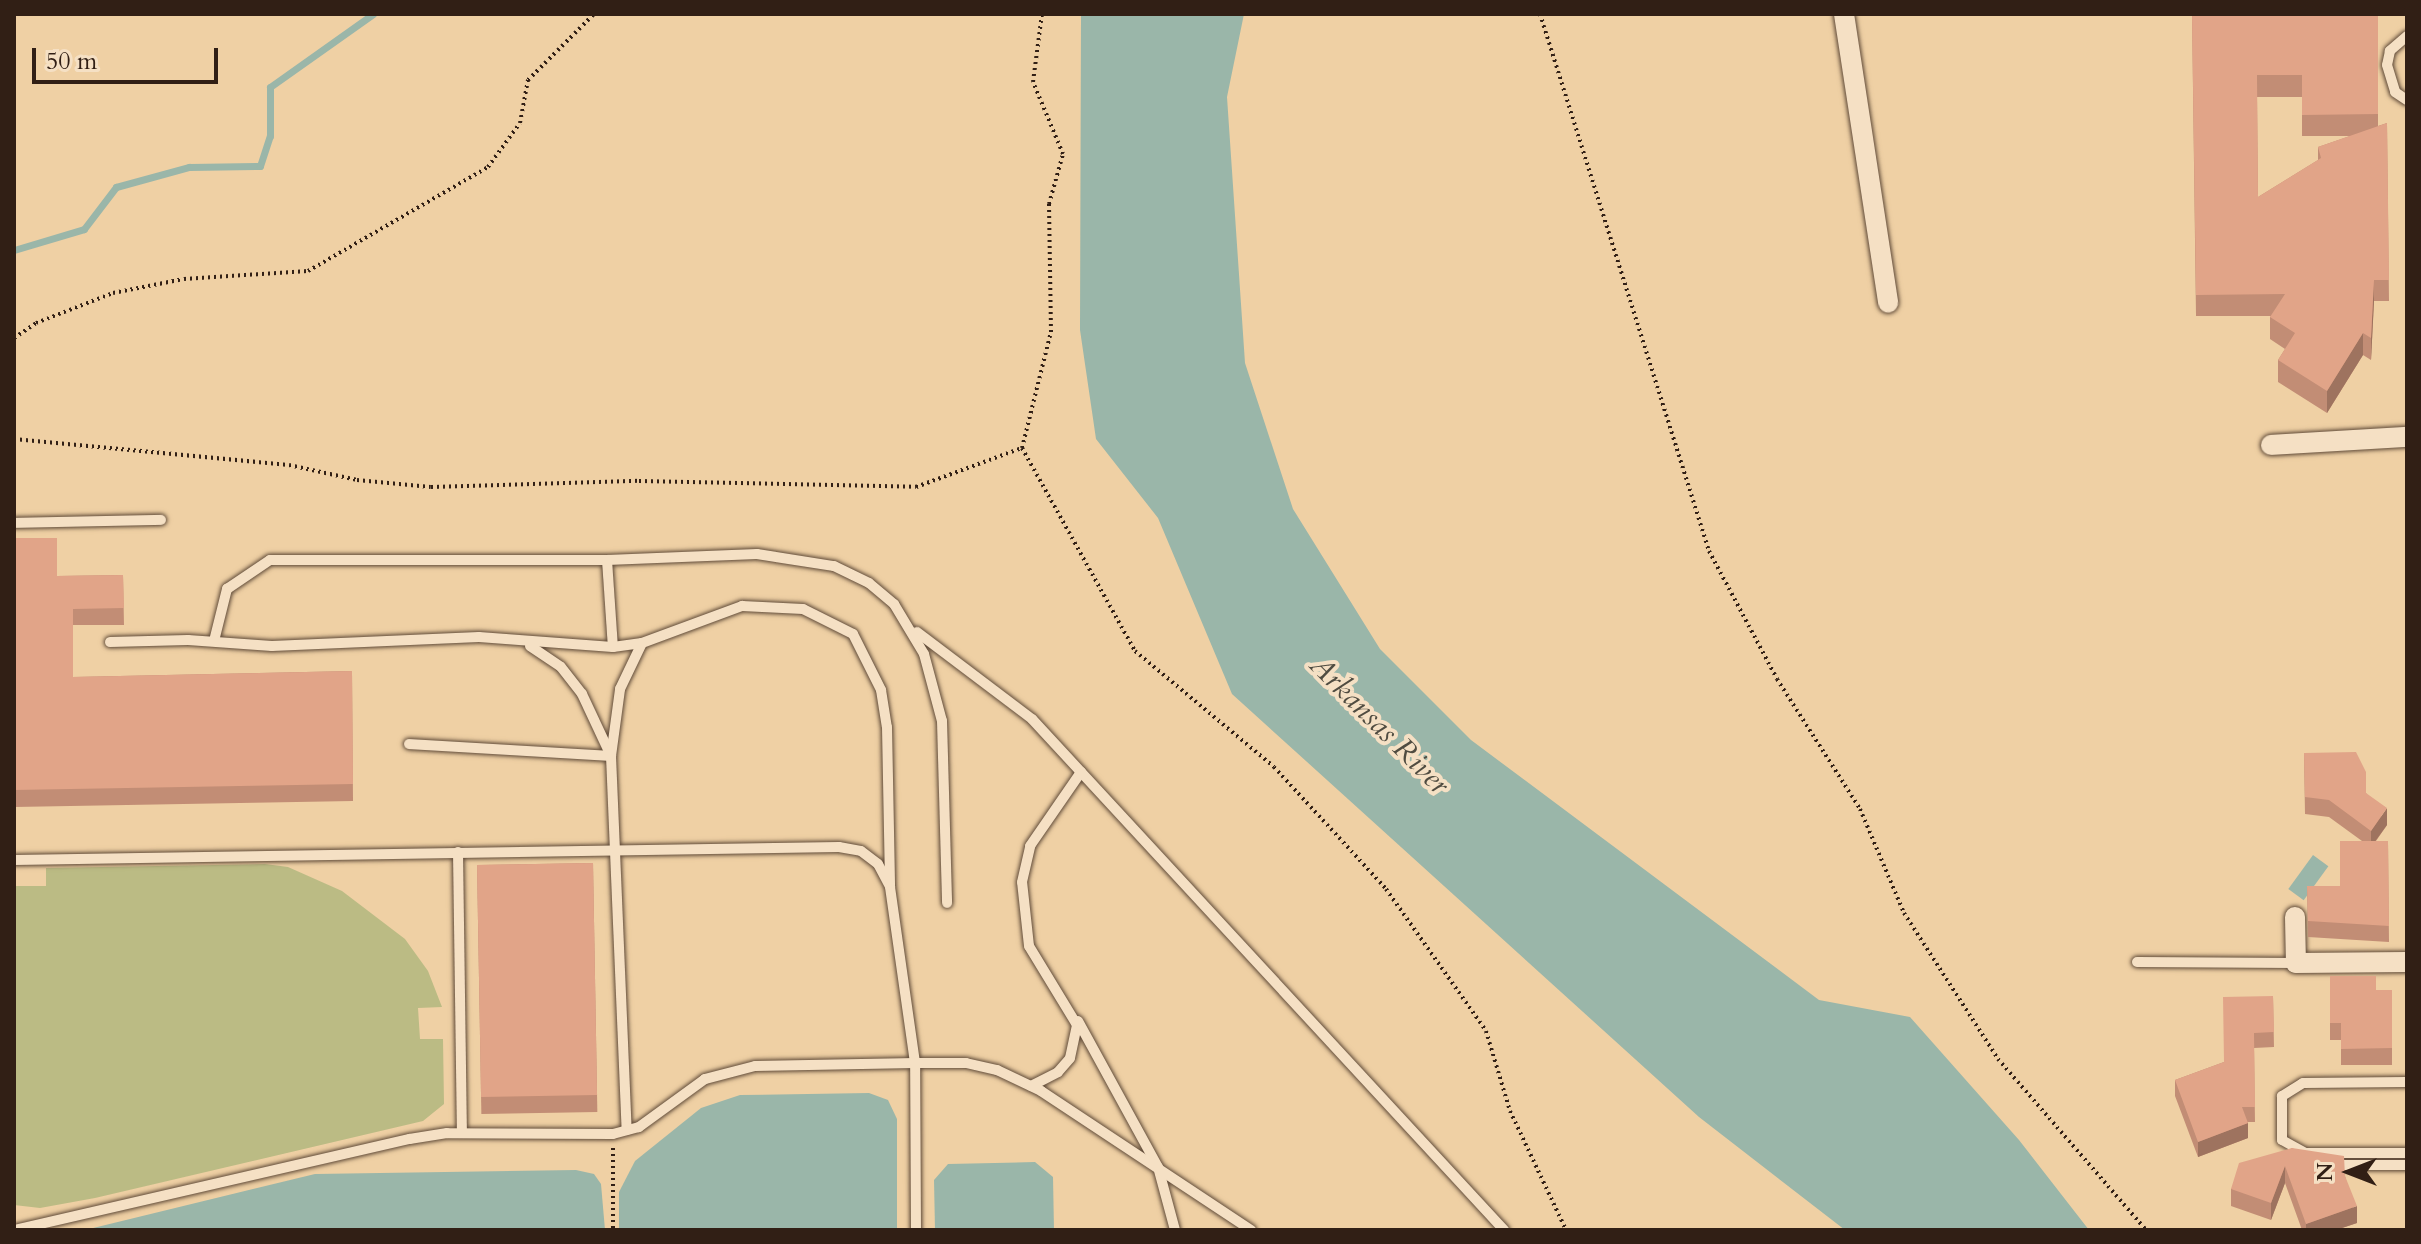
<!DOCTYPE html>
<style>
body{margin:0}
#map{position:relative;width:2421px;height:1244px;overflow:hidden;background:#efd0a4;font-family:Cardo,serif}
div>[style]{position:absolute}
.green>*{inset:0;background:#bbbb84}
.water>*{inset:0;background:#9ab6a9;transform-origin:0 0}
.stream>*{height:7px;margin:-3.5px;padding:0 3.5px;transform-origin:3.5px;border-radius:3.5px;background:#9ab6a9}
.path>*{height:4px;margin-top:-2px;transform-origin:0;background:repeating-linear-gradient(90deg,#311f15 0 2px,transparent 0 6px)}
.roads{filter:drop-shadow(0 0 2px #604b39) drop-shadow(0 0 2px #604b39)}
.service>*{height:10px;margin:-5px;padding:0 5px;transform-origin:5px;border-radius:5px;background:#f5e0c4}
.minor>*{height:20px;margin:-10px;padding:0 10px;transform-origin:10px;border-radius:10px;background:#f5e0c4}
.wall>*{inset:0;background:#c28d75;transform-origin:0 0}
.shaded-wall>*{inset:0;background:#9e735f}
.building>*{inset:0;background:#e1a488;transform-origin:0 0}
span{translate:-50% -50%;white-space:nowrap;text-align:center;line-height:1.15;-webkit-text-stroke:8px #f5e0c4;paint-order:stroke}
.water-label{font-size:30px;color:#504c41;font-style:italic}
.frame{position:absolute;inset:0;border:16px solid #311f15;pointer-events:none}
.north{position:absolute;left:2309px;top:1132px;width:80px;height:80px;-webkit-text-stroke:6px #f5e0c4;paint-order:stroke;rotate:270deg;font-size:22px;font-weight:700;line-height:32px;text-align:center;color:#311f15}
.north::after{content:'';display:block;margin:auto;width:28px;height:36px;background:#311f15;clip-path:polygon(50% 0,100% 100%,50% 72%,0 100%)}
.scale{position:absolute;left:32px;top:48px;width:186px;height:36px;box-sizing:border-box;border:4px solid #311f15;border-top:0;padding-left:10px;font-size:24px;line-height:28px;white-space:nowrap;color:#311f15;-webkit-text-stroke:6px #f5e0c4;paint-order:stroke}
</style>
<div id="map">
<div class="green">
<i style="clip-path:polygon(265px 864px,288px 867px,342px 891px,405px 939px,428px 971px,442px 1007px,418px 1008px,420px 1039px,443px 1039px,444px 1104px,423px 1121px,95px 1198px,40px 1208px,14px 1205px,14px 886px,46px 886px,46px 868px)"></i>
</div>
<div class="water">
<i style="clip-path:polygon(1081px 14px,1244px 14px,1227px 97px,1245px 363px,1293px 509px,1380px 649px,1471px 740px,1819px 1000px,1910px 1017px,2019px 1140px,2089px 1230px,1845px 1230px,1699px 1117px,1232px 694px,1158px 518px,1096px 439px,1080px 330px)"></i>
<i style="left:2313px;top:855px;width:19px;height:42px;rotate:36deg"></i>
<i style="clip-path:polygon(869px 1093px,888px 1100px,897px 1119px,897px 1230px,619px 1230px,619px 1192px,635px 1161px,701px 1108px,740px 1095px)"></i>
<i style="clip-path:polygon(1035px 1162px,1053px 1177px,1054px 1230px,935px 1230px,934px 1180px,948px 1164px)"></i>
<i style="clip-path:polygon(576px 1170px,594px 1174px,601px 1184px,605px 1230px,85px 1230px,315px 1174px)"></i>
</div>
<div class="stream">
<i style="left:14px;top:250px;width:73px;rotate:-16.7deg"></i>
<i style="left:84px;top:229px;width:53px;rotate:-52.7deg"></i>
<i style="left:116px;top:187px;width:76px;rotate:-15.3deg"></i>
<i style="left:189px;top:167px;width:71px;rotate:-0.8deg"></i>
<i style="left:260px;top:166px;width:32px;rotate:-72deg"></i>
<i style="left:270px;top:136px;width:49px;rotate:-90deg"></i>
<i style="left:270px;top:87px;width:126px;rotate:-35.3deg"></i>
</div>
<div class="path">
<i style="left:1540px;top:14px;width:563px;rotate:72.53deg"></i>
<i style="left:1709px;top:551px;width:145px;rotate:62deg"></i>
<i style="left:1777px;top:679px;width:154px;rotate:57.4deg"></i>
<i style="left:1860px;top:809px;width:113px;rotate:67.1deg"></i>
<i style="left:1904px;top:913px;width:174px;rotate:57.2deg"></i>
<i style="left:1998px;top:1059px;width:226px;rotate:49.1deg"></i>
<i style="left:14px;top:338px;width:27px;rotate:-34deg"></i>
<i style="left:36px;top:323px;width:83px;rotate:-21.3deg"></i>
<i style="left:113px;top:293px;width:72px;rotate:-11.2deg"></i>
<i style="left:184px;top:279px;width:124px;rotate:-3.7deg"></i>
<i style="left:308px;top:271px;width:208px;rotate:-30deg"></i>
<i style="left:488px;top:167px;width:54px;rotate:-54deg"></i>
<i style="left:520px;top:123px;width:44px;rotate:-79.5deg"></i>
<i style="left:528px;top:80px;width:93px;rotate:-45deg"></i>
<i style="left:14px;top:439px;width:276px;rotate:5.4deg"></i>
<i style="left:289px;top:465px;width:70px;rotate:12.4deg"></i>
<i style="left:357px;top:480px;width:74px;rotate:5.4deg"></i>
<i style="left:431px;top:487px;width:208px;rotate:-1.7deg"></i>
<i style="left:639px;top:481px;width:277px;rotate:1.2deg"></i>
<i style="left:916px;top:487px;width:113px;rotate:-20.2deg"></i>
<i style="left:1022px;top:448px;width:232px;rotate:60.9deg"></i>
<i style="left:1135px;top:651px;width:181px;rotate:39.8deg"></i>
<i style="left:1274px;top:767px;width:166px;rotate:47.4deg"></i>
<i style="left:1386px;top:889px;width:174px;rotate:54.8deg"></i>
<i style="left:1486px;top:1031px;width:84px;rotate:73.3deg"></i>
<i style="left:1510px;top:1111px;width:132px;rotate:64.8deg"></i>
<i style="left:1022px;top:448px;width:120px;rotate:-76deg"></i>
<i style="left:1051px;top:332px;width:128px;rotate:-90.9deg"></i>
<i style="left:1049px;top:204px;width:52px;rotate:-74.4deg"></i>
<i style="left:1063px;top:154px;width:78px;rotate:-112.6deg"></i>
<i style="left:1033px;top:82px;width:69px;rotate:-82.5deg"></i>
<i style="left:613px;top:1148px;width:82px;rotate:90deg"></i>
</div>
<div class="roads">
<div class="service">
<i style="left:2407px;top:36px;width:23px;rotate:139deg"></i>
<i style="left:2390px;top:51px;width:14px;rotate:102deg"></i>
<i style="left:2387px;top:65px;width:28px;rotate:73deg"></i>
<i style="left:2395px;top:92px;width:14px;rotate:34deg"></i>
<i style="left:14px;top:523px;width:147px;rotate:-1.2deg"></i>
<i style="left:607px;top:560px;width:87px;rotate:86.1deg"></i>
<i style="left:917px;top:632px;width:144px;rotate:37.1deg"></i>
<i style="left:1032px;top:719px;width:696px;rotate:47.27deg"></i>
<i style="left:214px;top:641px;width:54px;rotate:-76deg"></i>
<i style="left:227px;top:589px;width:52px;rotate:-34deg"></i>
<i style="left:270px;top:560px;width:337px"></i>
<i style="left:607px;top:560px;width:150px;rotate:-2.3deg"></i>
<i style="left:757px;top:554px;width:78px;rotate:8.9deg"></i>
<i style="left:834px;top:566px;width:39px;rotate:26deg"></i>
<i style="left:869px;top:583px;width:33px;rotate:40deg"></i>
<i style="left:894px;top:604px;width:58px;rotate:59deg"></i>
<i style="left:924px;top:654px;width:69px;rotate:75deg"></i>
<i style="left:942px;top:721px;width:182px;rotate:88.4deg"></i>
<i style="left:110px;top:642px;width:78px;rotate:-1.5deg"></i>
<i style="left:188px;top:640px;width:84px;rotate:4.1deg"></i>
<i style="left:272px;top:646px;width:207px;rotate:-2.5deg"></i>
<i style="left:479px;top:637px;width:134px;rotate:4.3deg"></i>
<i style="left:613px;top:647px;width:29px;rotate:-8deg"></i>
<i style="left:642px;top:643px;width:107px;rotate:-20.3deg"></i>
<i style="left:742px;top:606px;width:61px;rotate:2.8deg"></i>
<i style="left:803px;top:609px;width:56px;rotate:26.6deg"></i>
<i style="left:853px;top:634px;width:63px;rotate:63.4deg"></i>
<i style="left:881px;top:690px;width:37px;rotate:81deg"></i>
<i style="left:887px;top:727px;width:158px;rotate:88.9deg"></i>
<i style="left:530px;top:646px;width:37px;rotate:34deg"></i>
<i style="left:561px;top:667px;width:34px;rotate:52deg"></i>
<i style="left:582px;top:694px;width:68px;rotate:64.9deg"></i>
<i style="left:611px;top:756px;width:374px;rotate:87.6deg"></i>
<i style="left:409px;top:744px;width:202px;rotate:3.4deg"></i>
<i style="left:611px;top:756px;width:68px;rotate:-82.3deg"></i>
<i style="left:620px;top:689px;width:51px;rotate:-64.4deg"></i>
<i style="left:458px;top:852px;width:281px;rotate:89.2deg"></i>
<i style="left:14px;top:860px;width:825px;rotate:-0.9deg"></i>
<i style="left:839px;top:847px;width:22px;rotate:10deg"></i>
<i style="left:861px;top:851px;width:21px;rotate:37deg"></i>
<i style="left:878px;top:864px;width:26px;rotate:62deg"></i>
<i style="left:890px;top:887px;width:178px;rotate:81.9deg"></i>
<i style="left:915px;top:1063px;width:160px;rotate:178.9deg"></i>
<i style="left:755px;top:1066px;width:52px;rotate:165.4deg"></i>
<i style="left:705px;top:1079px;width:82px;rotate:144deg"></i>
<i style="left:639px;top:1127px;width:27px;rotate:165deg"></i>
<i style="left:613px;top:1134px;width:166px;rotate:-179.7deg"></i>
<i style="left:447px;top:1133px;width:38px;rotate:171deg"></i>
<i style="left:409px;top:1139px;width:405px;rotate:167deg"></i>
<i style="left:2137px;top:962px;width:159px;rotate:0.4deg"></i>
<i style="left:1078px;top:1021px;width:166px;rotate:61.3deg"></i>
<i style="left:1158px;top:1167px;width:65px;rotate:74.9deg"></i>
<i style="left:2407px;top:1082px;width:104px;rotate:179.4deg"></i>
<i style="left:2303px;top:1083px;width:25px;rotate:148deg"></i>
<i style="left:2282px;top:1096px;width:44px;rotate:90deg"></i>
<i style="left:2282px;top:1140px;width:26px;rotate:29deg"></i>
<i style="left:2305px;top:1153px;width:102px"></i>
<i style="left:1031px;top:1086px;width:30px;rotate:-27deg"></i>
<i style="left:1058px;top:1072px;width:18px;rotate:-49deg"></i>
<i style="left:1070px;top:1058px;width:34px;rotate:-78deg"></i>
<i style="left:1077px;top:1025px;width:92px;rotate:-121.3deg"></i>
<i style="left:1029px;top:946px;width:64px;rotate:-96.2deg"></i>
<i style="left:1022px;top:882px;width:37px;rotate:-77deg"></i>
<i style="left:1030px;top:846px;width:90px;rotate:-55.4deg"></i>
<i style="left:2333px;top:1165px;width:74px"></i>
<i style="left:916px;top:1230px;width:167px;rotate:-90.3deg"></i>
<i style="left:915px;top:1063px;width:51px"></i>
<i style="left:966px;top:1063px;width:32px;rotate:13deg"></i>
<i style="left:997px;top:1070px;width:49px;rotate:25.5deg"></i>
<i style="left:1041px;top:1091px;width:252px;rotate:33.5deg"></i>
</div>
<div class="minor">
<i style="left:1844px;top:14px;width:292px;rotate:81.3deg"></i>
<i style="left:2271px;top:445px;width:136px;rotate:-3.4deg"></i>
<i style="left:2295px;top:917px;width:46px;rotate:88.8deg"></i>
<i style="left:2296px;top:963px;width:111px;rotate:-0.5deg"></i>
</div>
</div>
<div class="wall">
<i style="clip-path:polygon(evenodd,2192px 14px,2378px 14px,2378px 126px,2387px 123px,2389px 301px,2374px 301px,2371px 360px,2363px 355px,2327px 413px,2278px 382px,2278px 360px,2285px 349px,2270px 339px,2270px 317px,2271px 316px,2196px 316px,2192px 14px,2257px 97px,2302px 97px,2302px 136px,2350px 136px,2318px 147px,2318px 160px,2258px 197px,2257px 97px)"></i>
<i style="clip-path:polygon(14px 538px,57px 576px,123px 575px,124px 625px,73px 625px,73px 677px,352px 671px,353px 801px,14px 807px)"></i>
<i style="clip-path:polygon(2304px 753px,2366px 793px,2387px 825px,2376px 841px,2388px 841px,2389px 942px,2308px 937px,2307px 886px,2340px 886px,2362px 841px,2329px 817px,2305px 814px)"></i>
<i style="left:593px;top:863px;width:249px;height:116px;rotate:89deg"></i>
<i style="clip-path:polygon(2330px 976px,2376px 990px,2392px 990px,2392px 1065px,2341px 1065px,2341px 1040px,2330px 1040px)"></i>
<i style="clip-path:polygon(2273px 996px,2274px 1047px,2254px 1048px,2255px 1122px,2248px 1122px,2248px 1138px,2198px 1157px,2175px 1096px,2175px 1080px,2224px 1062px)"></i>
<i style="clip-path:polygon(2292px 1148px,2345px 1176px,2357px 1223px,2336px 1230px,2302px 1230px,2285px 1183px,2271px 1220px,2231px 1206px,2231px 1189px)"></i>
</div>
<div class="shaded-wall">
<i style="clip-path:polygon(2374px 280px,2374px 301px,2371px 360px,2371px 338px)"></i>
<i style="clip-path:polygon(2363px 333px,2363px 355px,2327px 413px,2327px 391px)"></i>
<i style="clip-path:polygon(2387px 808px,2387px 825px,2371px 847px,2371px 831px)"></i>
<i style="clip-path:polygon(2248px 1123px,2248px 1138px,2198px 1157px,2198px 1142px)"></i>
<i style="clip-path:polygon(2285px 1166px,2285px 1183px,2271px 1220px,2271px 1203px)"></i>
<i style="clip-path:polygon(2357px 1206px,2357px 1223px,2336px 1230px,2306px 1230px,2306px 1224px)"></i>
</div>
<div class="building">
<i style="clip-path:polygon(2192px 14px,2378px 14px,2378px 114px,2302px 115px,2302px 75px,2257px 75px,2258px 197px,2321px 158px,2318px 147px,2387px 123px,2389px 280px,2374px 280px,2371px 338px,2363px 333px,2327px 391px,2278px 360px,2295px 333px,2270px 317px,2285px 294px,2196px 295px)"></i>
<i style="clip-path:polygon(14px 538px,57px 538px,57px 576px,123px 575px,124px 608px,73px 609px,73px 677px,352px 671px,353px 784px,14px 790px)"></i>
<i style="clip-path:polygon(2356px 752px,2366px 772px,2366px 793px,2387px 808px,2371px 831px,2329px 800px,2305px 797px,2304px 753px)"></i>
<i style="clip-path:polygon(2340px 841px,2388px 841px,2389px 926px,2308px 921px,2307px 886px,2340px 886px)"></i>
<i style="left:593px;top:863px;width:232px;height:116px;rotate:89deg"></i>
<i style="clip-path:polygon(2330px 976px,2376px 976px,2376px 990px,2392px 990px,2392px 1048px,2341px 1049px,2341px 1023px,2330px 1023px)"></i>
<i style="clip-path:polygon(2273px 996px,2274px 1032px,2254px 1033px,2255px 1107px,2242px 1107px,2248px 1123px,2198px 1142px,2175px 1080px,2224px 1062px,2223px 997px)"></i>
<i style="clip-path:polygon(2292px 1148px,2344px 1156px,2345px 1176px,2357px 1206px,2306px 1224px,2285px 1166px,2271px 1203px,2231px 1189px,2239px 1163px)"></i>
</div>
<div class="water-label">
<span style="left:1379px;top:725px;rotate:45deg">Arkansas River</span>
</div>
<div class="frame"></div>
<div class="north">N</div>
<div class="scale">50 m</div>
</div>
